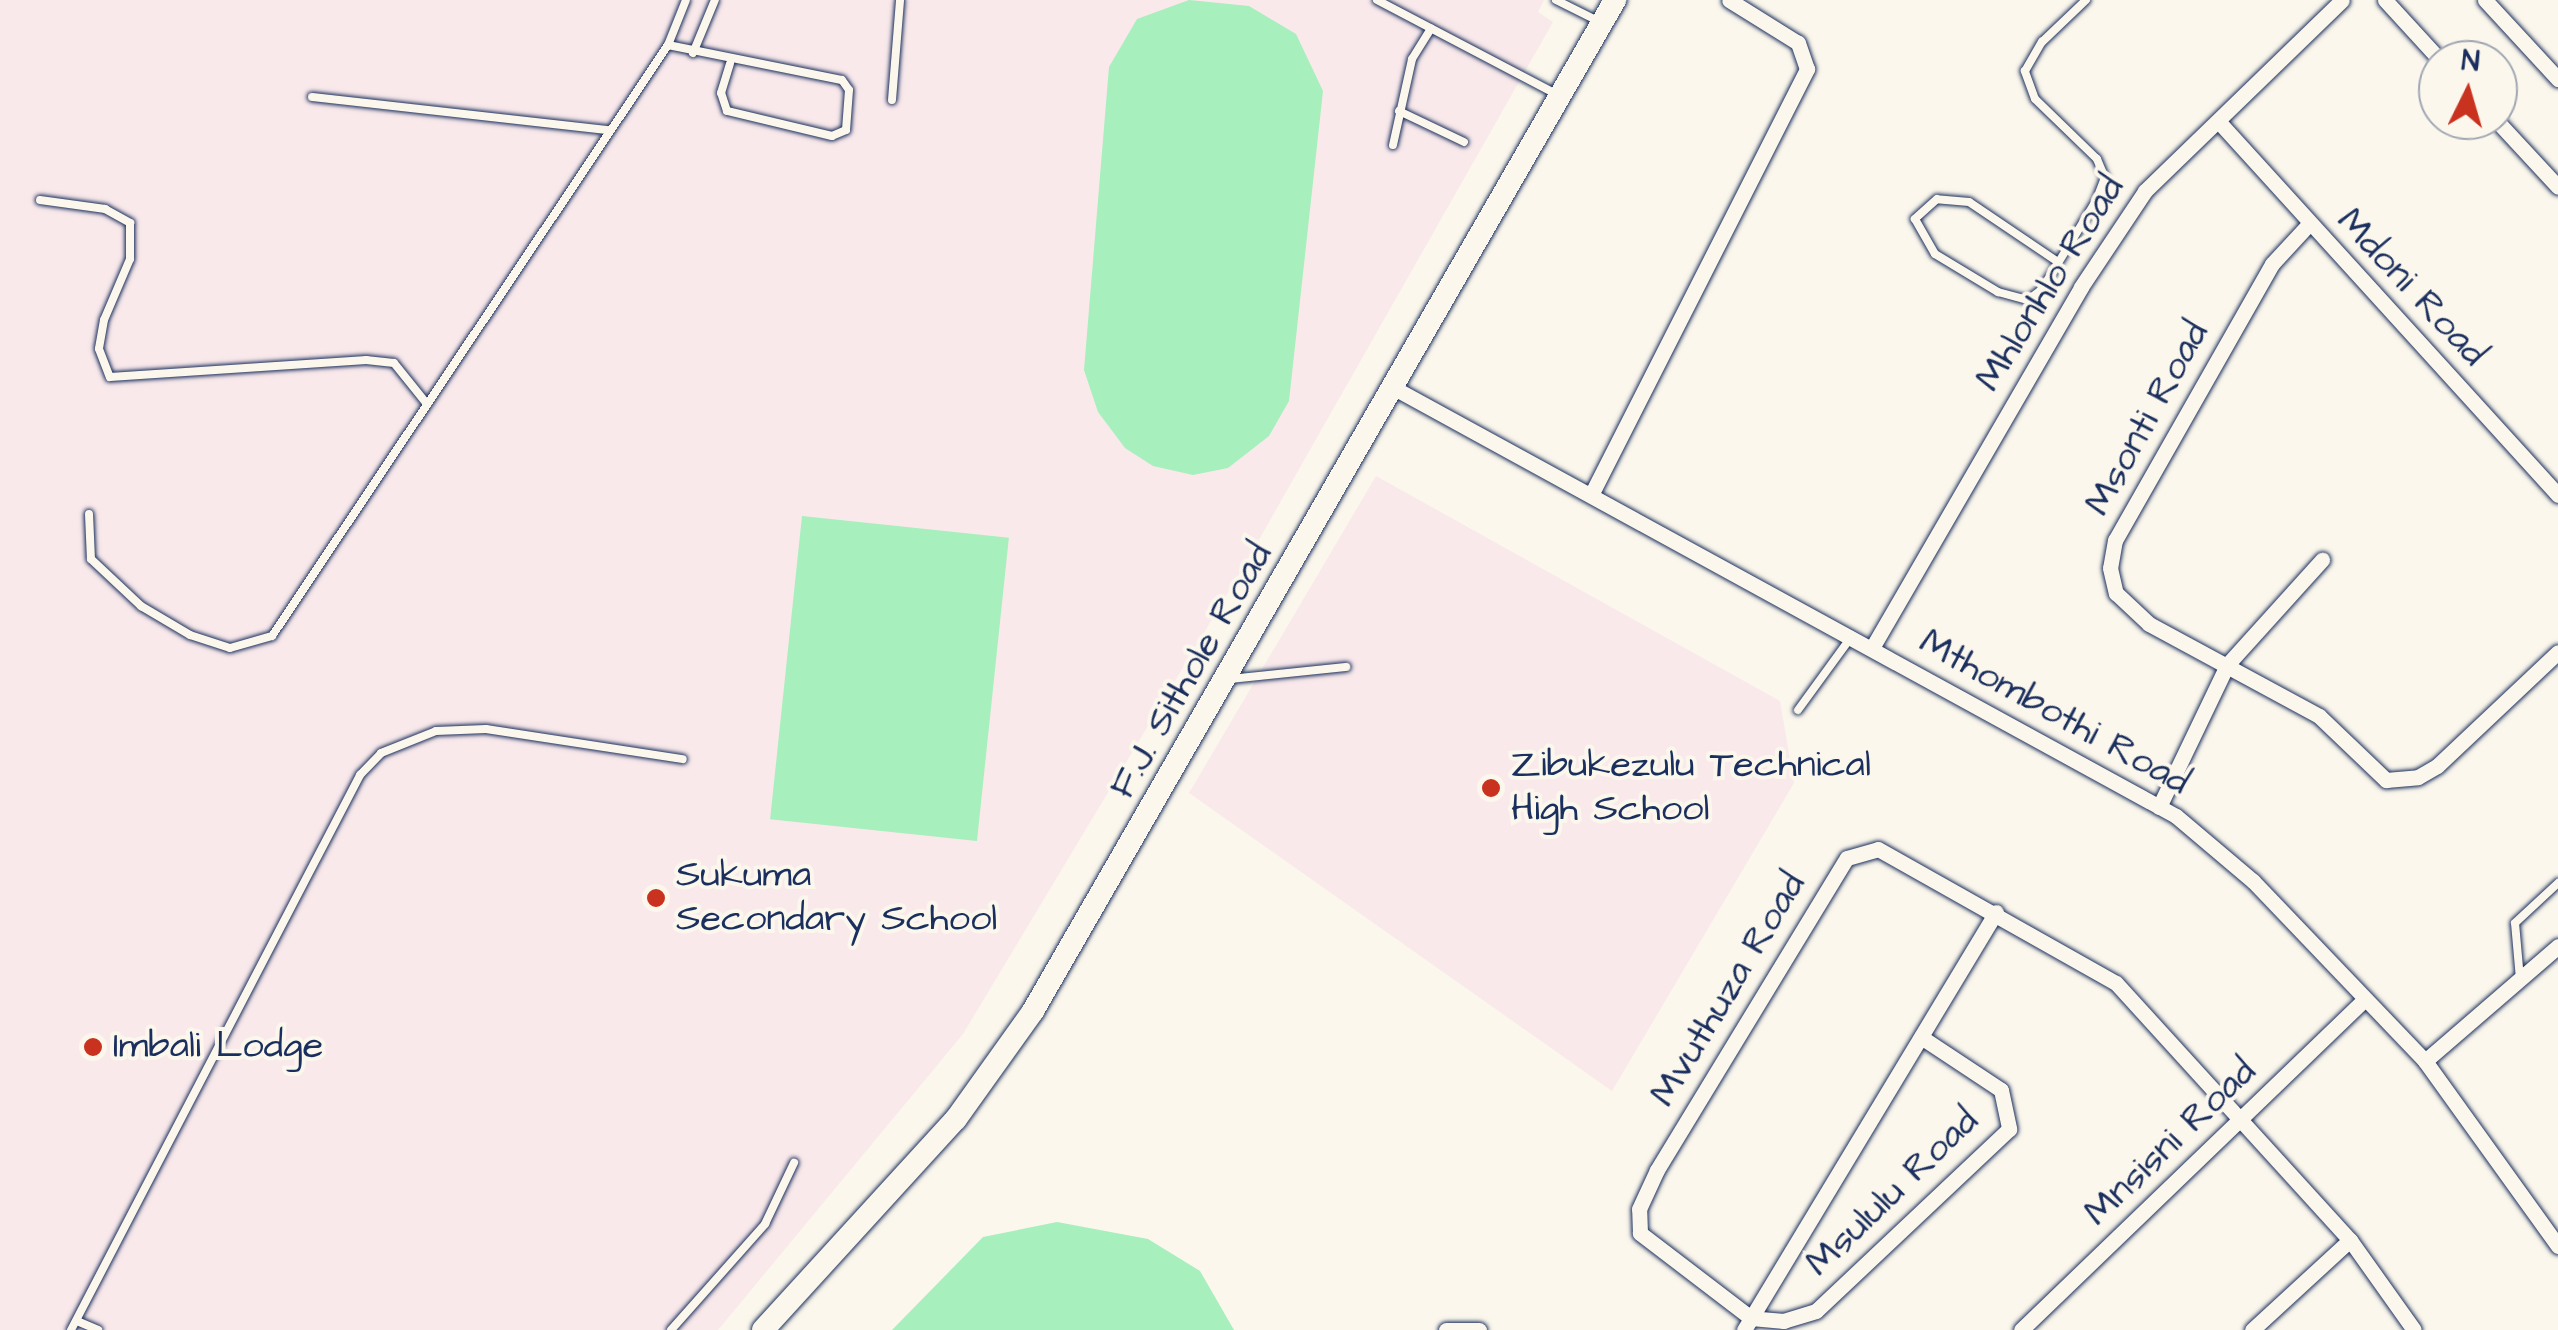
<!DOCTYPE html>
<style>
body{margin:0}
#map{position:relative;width:2558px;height:1330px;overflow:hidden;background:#fbf7ec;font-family:"Architects Daughter",sans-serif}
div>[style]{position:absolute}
.built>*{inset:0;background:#f9e9eb}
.green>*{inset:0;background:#a7efbc;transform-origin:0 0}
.roads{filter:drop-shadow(0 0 2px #1b2f5e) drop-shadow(0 0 2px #1b2f5e)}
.lane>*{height:8px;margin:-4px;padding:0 4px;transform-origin:4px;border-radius:4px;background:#fbf7ec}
.street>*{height:15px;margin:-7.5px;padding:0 7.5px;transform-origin:7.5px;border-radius:7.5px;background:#fbf7ec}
.secondary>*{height:22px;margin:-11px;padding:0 11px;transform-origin:11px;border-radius:11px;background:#fbf7ec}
.dots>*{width:28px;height:28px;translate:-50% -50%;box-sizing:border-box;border:5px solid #fbf7ec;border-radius:50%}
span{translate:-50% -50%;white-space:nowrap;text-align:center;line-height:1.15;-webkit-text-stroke:8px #fbf7ec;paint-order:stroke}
.street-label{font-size:38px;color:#1b2f5e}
.poi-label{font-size:38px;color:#1b2f5e}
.left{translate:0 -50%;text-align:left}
.north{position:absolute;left:2418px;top:40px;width:100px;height:100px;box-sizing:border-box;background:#fbf7ec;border:2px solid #a1a7b3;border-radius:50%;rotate:5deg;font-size:28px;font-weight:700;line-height:40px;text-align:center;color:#1b2f5e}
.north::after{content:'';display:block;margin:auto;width:35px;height:45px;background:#c8321e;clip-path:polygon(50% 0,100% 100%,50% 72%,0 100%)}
</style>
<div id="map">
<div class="built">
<i style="clip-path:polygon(0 0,1544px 0,1538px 12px,1553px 22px,1244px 566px,963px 1034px,718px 1330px,0 1330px)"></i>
<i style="clip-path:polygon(1376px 476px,1780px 701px,1794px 783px,1612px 1091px,1189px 793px)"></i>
</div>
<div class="green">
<i style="clip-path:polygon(1189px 0,1249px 6px,1296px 34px,1323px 91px,1289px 401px,1269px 436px,1228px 468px,1193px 475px,1153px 466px,1125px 448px,1098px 412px,1084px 370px,1109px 67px,1137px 19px)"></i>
<i style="left:802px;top:516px;width:208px;height:305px;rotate:6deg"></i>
<i style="clip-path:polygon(1057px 1222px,1148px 1239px,1200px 1271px,1234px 1330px,892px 1330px,983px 1237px)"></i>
</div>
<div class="roads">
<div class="lane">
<i style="left:1377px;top:0;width:202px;rotate:27.7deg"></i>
<i style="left:1556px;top:0;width:47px;rotate:26.6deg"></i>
<i style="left:668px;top:45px;width:177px;rotate:11.4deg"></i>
<i style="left:842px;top:80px;width:12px;rotate:55deg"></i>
<i style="left:849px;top:90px;width:40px;rotate:94.3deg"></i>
<i style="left:846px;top:130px;width:15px;rotate:157deg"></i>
<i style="left:832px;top:136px;width:108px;rotate:-166.6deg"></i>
<i style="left:727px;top:111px;width:19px;rotate:-108deg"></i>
<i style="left:721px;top:93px;width:31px;rotate:-73deg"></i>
<i style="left:693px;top:53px;width:57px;rotate:-67.5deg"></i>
<i style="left:312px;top:97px;width:297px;rotate:6.4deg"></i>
<i style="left:892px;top:100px;width:100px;rotate:-85.4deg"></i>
<i style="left:1399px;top:111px;width:72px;rotate:25.5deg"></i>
<i style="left:1393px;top:145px;width:88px;rotate:-77.5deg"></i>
<i style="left:1412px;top:59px;width:36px;rotate:-58deg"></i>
<i style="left:40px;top:200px;width:66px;rotate:7.9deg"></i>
<i style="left:105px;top:209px;width:29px;rotate:29deg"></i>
<i style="left:130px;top:223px;width:36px;rotate:90deg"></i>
<i style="left:130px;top:259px;width:66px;rotate:113.1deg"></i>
<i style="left:104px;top:320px;width:29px;rotate:100deg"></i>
<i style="left:99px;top:349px;width:30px;rotate:69deg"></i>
<i style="left:110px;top:377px;width:257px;rotate:-3.8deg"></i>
<i style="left:366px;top:360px;width:28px;rotate:6deg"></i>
<i style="left:394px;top:363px;width:53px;rotate:51.2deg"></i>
<i style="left:2058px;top:262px;width:107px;rotate:-146deg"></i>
<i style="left:1969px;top:202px;width:32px;rotate:-175deg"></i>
<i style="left:1937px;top:199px;width:30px;rotate:138deg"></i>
<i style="left:1915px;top:219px;width:40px;rotate:60.3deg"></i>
<i style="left:1935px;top:254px;width:74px;rotate:31.1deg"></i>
<i style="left:1998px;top:292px;width:31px;rotate:15deg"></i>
<i style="left:2028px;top:300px;width:15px;rotate:-37deg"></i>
<i style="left:2040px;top:291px;width:22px;rotate:-56deg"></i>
<i style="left:2052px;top:273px;width:84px;rotate:-58.6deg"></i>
<i style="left:2096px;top:201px;width:25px;rotate:-69deg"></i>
<i style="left:2105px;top:178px;width:21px;rotate:-113deg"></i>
<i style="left:2097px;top:159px;width:86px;rotate:-135.9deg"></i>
<i style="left:2035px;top:99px;width:30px;rotate:-110deg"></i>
<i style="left:2025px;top:71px;width:34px;rotate:-60deg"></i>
<i style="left:2042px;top:42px;width:61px;rotate:-43.7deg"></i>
<i style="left:89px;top:514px;width:45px;rotate:87.5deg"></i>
<i style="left:91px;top:559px;width:69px;rotate:43.2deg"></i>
<i style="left:141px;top:606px;width:57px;rotate:30.6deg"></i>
<i style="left:190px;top:635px;width:42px;rotate:18deg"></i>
<i style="left:230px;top:648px;width:44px;rotate:-15.9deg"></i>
<i style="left:272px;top:636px;width:711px;rotate:-56.18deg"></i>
<i style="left:668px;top:45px;width:48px;rotate:-68.2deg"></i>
<i style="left:1229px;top:679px;width:118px;rotate:-5.9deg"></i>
<i style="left:1798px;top:710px;width:92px;rotate:-53.9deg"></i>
<i style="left:2520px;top:979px;width:56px;rotate:-95.1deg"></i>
<i style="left:2515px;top:923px;width:59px;rotate:-42.9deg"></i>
<i style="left:77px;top:1321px;width:23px;rotate:23deg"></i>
<i style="left:71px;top:1330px;width:626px;rotate:-62.49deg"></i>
<i style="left:360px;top:775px;width:30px;rotate:-46deg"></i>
<i style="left:381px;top:753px;width:59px;rotate:-21.8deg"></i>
<i style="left:436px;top:731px;width:50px;rotate:-2.3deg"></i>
<i style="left:486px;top:729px;width:199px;rotate:8.7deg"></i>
<i style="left:671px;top:1330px;width:142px;rotate:-48.4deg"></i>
<i style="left:765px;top:1224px;width:68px;rotate:-64.6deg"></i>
</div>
<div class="street">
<i style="left:2385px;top:0;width:81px;rotate:47.5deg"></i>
<i style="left:2485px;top:0;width:108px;rotate:47.3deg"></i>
<i style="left:2496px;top:120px;width:91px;rotate:47.2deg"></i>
<i style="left:2219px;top:122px;width:504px;rotate:47.73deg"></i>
<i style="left:2308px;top:225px;width:53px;rotate:132.7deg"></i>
<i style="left:2272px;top:264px;width:318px;rotate:119.6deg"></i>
<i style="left:2115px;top:540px;width:28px;rotate:100deg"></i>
<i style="left:2110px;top:568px;width:26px;rotate:77deg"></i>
<i style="left:2116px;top:593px;width:45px;rotate:43.2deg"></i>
<i style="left:2149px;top:624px;width:193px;rotate:28.4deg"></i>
<i style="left:2319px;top:716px;width:93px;rotate:43.7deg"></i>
<i style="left:2386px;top:780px;width:32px;rotate:-5deg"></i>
<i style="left:2418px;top:777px;width:22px;rotate:-30deg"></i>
<i style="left:2437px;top:766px;width:166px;rotate:-43.3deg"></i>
<i style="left:1394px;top:388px;width:891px;rotate:28.69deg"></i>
<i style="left:2176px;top:816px;width:101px;rotate:40.2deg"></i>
<i style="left:2253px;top:881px;width:249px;rotate:46.3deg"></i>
<i style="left:2425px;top:1061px;width:228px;rotate:54.3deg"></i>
<i style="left:1591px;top:495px;width:478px;rotate:-63.1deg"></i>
<i style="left:1807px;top:69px;width:28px;rotate:-109deg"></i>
<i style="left:1798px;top:43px;width:81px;rotate:-148.1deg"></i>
<i style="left:1872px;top:648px;width:417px;rotate:-59.9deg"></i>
<i style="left:2081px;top:287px;width:115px;rotate:-56.3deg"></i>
<i style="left:2145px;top:191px;width:274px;rotate:-44.1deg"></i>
<i style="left:2159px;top:807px;width:157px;rotate:-64.4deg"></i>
<i style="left:2227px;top:665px;width:142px;rotate:-47.9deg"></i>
<i style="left:1921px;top:1037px;width:96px;rotate:33.5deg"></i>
<i style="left:2001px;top:1090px;width:40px;rotate:78deg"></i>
<i style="left:2009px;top:1129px;width:265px;rotate:136.7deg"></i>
<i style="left:1816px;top:1311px;width:34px;rotate:163deg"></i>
<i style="left:1784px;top:1321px;width:33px;rotate:-175deg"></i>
<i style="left:1751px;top:1318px;width:140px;rotate:-142.6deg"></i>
<i style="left:1640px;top:1233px;width:24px;rotate:-92deg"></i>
<i style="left:1639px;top:1209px;width:43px;rotate:-65.2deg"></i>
<i style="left:1657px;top:1170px;width:365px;rotate:-58.7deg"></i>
<i style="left:1847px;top:858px;width:32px;rotate:-16deg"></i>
<i style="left:1878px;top:849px;width:273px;rotate:29.4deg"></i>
<i style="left:2116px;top:983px;width:348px;rotate:47.7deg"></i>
<i style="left:2350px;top:1240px;width:110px;rotate:54.6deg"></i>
<i style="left:2425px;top:1061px;width:176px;rotate:-40.8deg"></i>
<i style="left:1446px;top:1330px;width:33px"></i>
<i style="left:1744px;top:1330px;width:488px;rotate:-58.9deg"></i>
<i style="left:2021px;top:1330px;width:476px;rotate:-43.9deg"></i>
<i style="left:2252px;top:1330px;width:133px;rotate:-42.6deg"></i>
</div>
<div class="secondary">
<i style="left:763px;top:1330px;width:286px;rotate:-47.6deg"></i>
<i style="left:956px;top:1119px;width:133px;rotate:-54.5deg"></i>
<i style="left:1033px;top:1011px;width:1167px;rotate:-60.07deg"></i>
</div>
</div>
<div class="dots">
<i style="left:1491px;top:788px;background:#c8321e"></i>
<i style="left:656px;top:898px;background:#c8321e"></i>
<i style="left:93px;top:1047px;background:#c8321e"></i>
</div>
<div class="street-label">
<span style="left:2051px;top:284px;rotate:-58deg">Mhlonhlo Road</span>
<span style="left:2411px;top:288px;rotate:47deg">Mdoni Road</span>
<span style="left:2148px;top:419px;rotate:-61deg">Msonti Road</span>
<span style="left:1192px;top:671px;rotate:-60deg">F.J. Sithole Road</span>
<span style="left:2054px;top:713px;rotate:29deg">Mthombothi Road</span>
<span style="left:1729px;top:990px;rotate:-59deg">Mvuthuza Road</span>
<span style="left:2171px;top:1143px;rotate:-44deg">Mnsisni Road</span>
<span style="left:1893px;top:1193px;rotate:-44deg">Msululu Road</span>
</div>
<div class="poi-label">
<span class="left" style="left:1511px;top:788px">Zibukezulu Technical<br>High School</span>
<span class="left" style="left:676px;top:898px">Sukuma<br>Secondary School</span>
<span class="left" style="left:113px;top:1047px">Imbali Lodge</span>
</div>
<div class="north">N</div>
</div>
